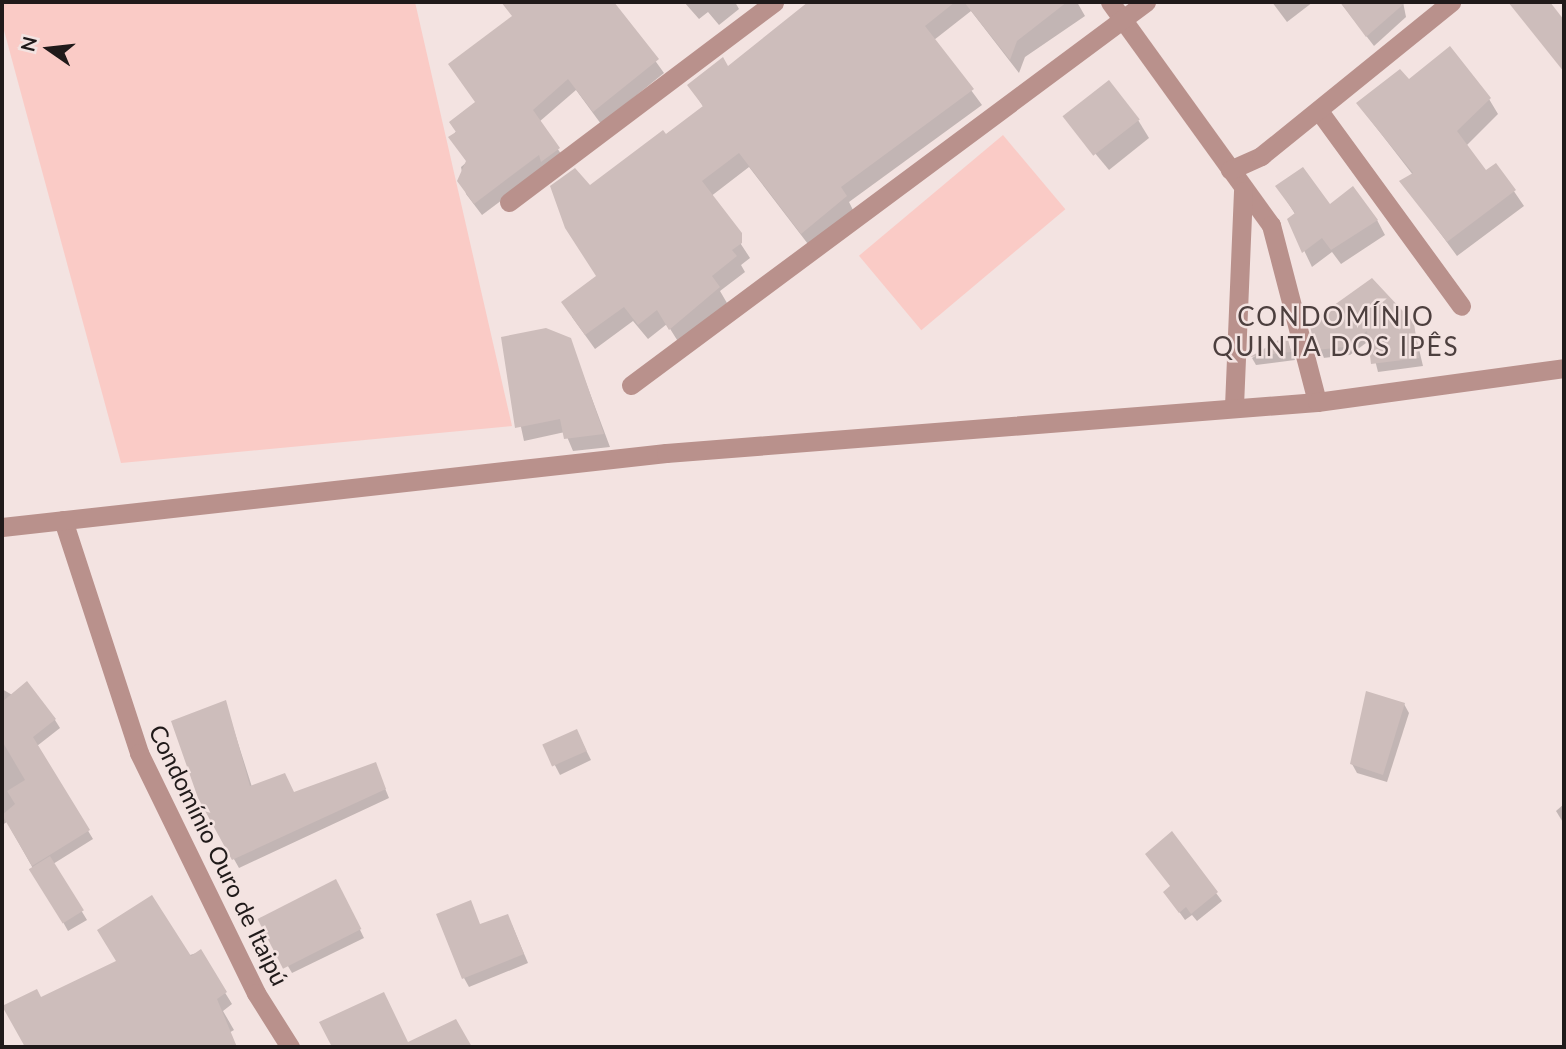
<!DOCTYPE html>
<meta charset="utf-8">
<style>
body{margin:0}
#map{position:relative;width:1566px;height:1049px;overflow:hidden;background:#f3e3e1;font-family:Lato,sans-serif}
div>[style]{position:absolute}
.green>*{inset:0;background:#facbc6;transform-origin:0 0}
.shadow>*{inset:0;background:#0003}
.building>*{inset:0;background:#cdbdbb;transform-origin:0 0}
.minor>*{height:19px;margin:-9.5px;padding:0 9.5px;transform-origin:9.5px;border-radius:9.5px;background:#b9918c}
.tertiary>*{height:19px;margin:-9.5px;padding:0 9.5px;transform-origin:9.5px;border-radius:9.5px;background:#b9918c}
span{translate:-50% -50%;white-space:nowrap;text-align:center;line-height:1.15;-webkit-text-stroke:5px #f3e3e1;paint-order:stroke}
.street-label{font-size:24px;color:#201a1a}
.neighbourhood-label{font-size:26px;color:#4c3f3e;letter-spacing:2px}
.frame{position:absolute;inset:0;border:4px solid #201a1a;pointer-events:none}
.north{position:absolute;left:14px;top:14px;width:70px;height:70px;-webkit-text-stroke:5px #f3e3e1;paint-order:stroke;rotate:284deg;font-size:19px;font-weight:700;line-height:28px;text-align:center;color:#201a1a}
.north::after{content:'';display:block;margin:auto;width:24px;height:32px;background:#201a1a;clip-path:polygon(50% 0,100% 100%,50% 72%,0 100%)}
</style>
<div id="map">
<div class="green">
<i style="clip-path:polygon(2px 2px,415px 2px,512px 426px,121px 463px,2px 23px)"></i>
<i style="left:1003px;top:135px;width:97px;height:188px;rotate:50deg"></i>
</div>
<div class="shadow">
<i style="clip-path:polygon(521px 2px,613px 2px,664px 73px,601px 124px,576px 90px,539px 122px,566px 161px,546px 167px,482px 215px,466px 194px,461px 167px,467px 162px,451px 138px,477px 103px,514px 17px,510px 10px)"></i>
<i style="clip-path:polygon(684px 2px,735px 2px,739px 9px,719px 25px,708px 12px,699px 19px)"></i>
<i style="clip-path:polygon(809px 2px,1077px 2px,1085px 16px,1025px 57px,1019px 73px,971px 11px,934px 40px,982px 105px,849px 202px,854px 212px,811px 248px,749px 167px,710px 197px,750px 258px,741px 265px,745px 272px,720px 291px,727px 303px,679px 343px,667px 324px,648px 339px,633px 321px,595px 349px,572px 317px,599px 277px,590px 187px,704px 108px,690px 86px,728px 68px)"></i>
<i style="clip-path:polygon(1272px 2px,1313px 2px,1287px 22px)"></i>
<i style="clip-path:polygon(1340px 2px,1403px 2px,1406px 17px,1374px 46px)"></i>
<i style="clip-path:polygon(1408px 82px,1489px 99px,1498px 114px,1466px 146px,1486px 173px,1496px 165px,1524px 206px,1457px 256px,1402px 181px,1413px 175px,1358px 104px)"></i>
<i style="clip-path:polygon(1064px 116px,1138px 120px,1149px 138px,1109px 170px)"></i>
<i style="clip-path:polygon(1278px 187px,1377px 220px,1385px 235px,1341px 264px,1332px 252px,1312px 267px,1289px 219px,1295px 214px)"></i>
<i style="clip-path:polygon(1311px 323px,1413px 324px,1423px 366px,1378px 372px,1370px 340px,1350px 355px,1323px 358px)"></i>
<i style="clip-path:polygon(1286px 338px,1295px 360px,1256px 365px,1252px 358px)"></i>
<i style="clip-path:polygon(502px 339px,570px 340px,610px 447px,573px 451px,565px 432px,524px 441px)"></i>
<i style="clip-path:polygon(2px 689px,55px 720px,60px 728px,37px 746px,93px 839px,53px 864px,87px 920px,68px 931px,7px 822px,2px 825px)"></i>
<i style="clip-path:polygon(225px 702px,252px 787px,294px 794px,375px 764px,389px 798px,239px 868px,199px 797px)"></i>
<i style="clip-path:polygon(1404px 704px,1409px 713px,1387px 782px,1357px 773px,1352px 764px)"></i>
<i style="clip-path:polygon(581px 740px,591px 760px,560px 775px,545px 746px)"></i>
<i style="clip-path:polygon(1564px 804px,1564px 824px,1556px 811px)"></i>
<i style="clip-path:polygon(1172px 834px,1222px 901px,1197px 921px,1192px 915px,1185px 920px,1165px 892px,1171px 887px)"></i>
<i style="clip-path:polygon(340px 889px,364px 938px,292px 973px,260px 918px)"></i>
<i style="clip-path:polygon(480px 925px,512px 925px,528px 963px,469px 987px,464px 978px)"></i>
<i style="clip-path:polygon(200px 952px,232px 1004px,223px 1011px,234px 1030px,227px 1034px,233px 1047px,23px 1047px,41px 999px)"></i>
<i style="clip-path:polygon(456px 1021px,470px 1047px,335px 1047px,322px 1023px,408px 1044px)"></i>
</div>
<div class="building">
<i style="clip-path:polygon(501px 2px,614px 2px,659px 59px,593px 112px,568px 79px,533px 110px,560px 148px,541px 162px,539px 155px,474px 204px,457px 181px,466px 161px,448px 137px,456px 132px,449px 122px,475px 102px,448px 64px,512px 16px)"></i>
<i style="clip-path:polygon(808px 2px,955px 2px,925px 26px,974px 89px,841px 187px,847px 196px,801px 234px,739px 153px,702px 181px,742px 233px,742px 243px,732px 250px,737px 256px,712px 276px,720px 287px,669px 330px,657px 310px,638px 325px,624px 307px,585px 335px,561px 302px,596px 276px,565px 228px,550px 186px,575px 168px,590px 185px,663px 130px,666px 134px,703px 106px,687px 85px,723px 57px,728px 66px)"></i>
<i style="clip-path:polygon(964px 2px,1067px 2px,1017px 41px,1010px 60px)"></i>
<i style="clip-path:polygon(1340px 2px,1406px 2px,1366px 37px)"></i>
<i style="clip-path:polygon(1508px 2px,1550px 2px,1564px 20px,1564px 72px)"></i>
<i style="clip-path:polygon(1450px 46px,1491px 98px,1457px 131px,1486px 170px,1496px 163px,1516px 190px,1447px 242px,1399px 181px,1413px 173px,1356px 103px,1400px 69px,1409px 79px)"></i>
<i style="left:1109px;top:80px;width:50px;height:59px;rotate:52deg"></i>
<i style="clip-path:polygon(1303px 167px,1330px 204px,1353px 186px,1378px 220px,1331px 250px,1322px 238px,1302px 253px,1287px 219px,1295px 213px,1275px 186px)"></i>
<i style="clip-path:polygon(1372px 278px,1414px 323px,1419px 358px,1371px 364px,1367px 331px,1345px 347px,1316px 350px,1309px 323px)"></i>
<i style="clip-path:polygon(546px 328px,571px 338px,604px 434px,564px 439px,560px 419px,515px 428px,501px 337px)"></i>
<i style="clip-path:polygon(1287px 335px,1291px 352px,1250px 357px)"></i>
<i style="clip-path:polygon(27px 681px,56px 719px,33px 737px,90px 830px,32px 866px,2px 815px,15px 804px,7px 791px,25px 780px,2px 741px,2px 702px)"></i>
<i style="clip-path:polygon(1366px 691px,1405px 703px,1383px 775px,1350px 764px)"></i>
<i style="clip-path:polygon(226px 700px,250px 786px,285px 773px,294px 792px,376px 762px,386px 789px,232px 860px,198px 798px,171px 721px)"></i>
<i style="left:577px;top:729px;width:24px;height:38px;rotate:66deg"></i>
<i style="clip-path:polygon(1172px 831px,1218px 892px,1191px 914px,1186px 907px,1179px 913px,1163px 892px,1170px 886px,1145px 854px)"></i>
<i style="left:50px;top:856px;width:64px;height:25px;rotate:58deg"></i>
<i style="left:336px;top:879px;width:56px;height:88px;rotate:63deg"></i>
<i style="clip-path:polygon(152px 895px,191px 956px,201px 949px,227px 992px,217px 999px,237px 1047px,25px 1047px,2px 1006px,37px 989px,41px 997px,116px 961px,97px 930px)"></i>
<i style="clip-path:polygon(471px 900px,480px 924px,508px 914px,524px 954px,462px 979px,436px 914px)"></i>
<i style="clip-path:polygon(384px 992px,408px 1042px,456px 1019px,472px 1047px,332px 1047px,319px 1022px)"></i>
</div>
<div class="minor">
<i style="left:1110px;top:2px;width:275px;rotate:54.2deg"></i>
<i style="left:1271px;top:225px;width:183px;rotate:75.4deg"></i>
<i style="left:1319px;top:111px;width:241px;rotate:53.9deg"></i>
<i style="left:1230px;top:170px;width:34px;rotate:-24deg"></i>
<i style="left:1261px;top:156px;width:245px;rotate:-39deg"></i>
<i style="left:509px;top:202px;width:332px;rotate:-37deg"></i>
<i style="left:631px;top:385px;width:642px;rotate:-36.64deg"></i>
<i style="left:1234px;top:406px;width:215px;rotate:-87.6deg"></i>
<i style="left:63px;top:520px;width:245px;rotate:71.9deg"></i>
<i style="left:139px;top:753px;width:267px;rotate:64deg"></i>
<i style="left:256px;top:993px;width:64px;rotate:57.8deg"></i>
</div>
<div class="tertiary">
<i style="left:2px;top:527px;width:668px;rotate:-6.36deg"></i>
<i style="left:666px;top:453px;width:653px;rotate:-4.48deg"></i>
<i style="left:1317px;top:402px;width:249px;rotate:-7.8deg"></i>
</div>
<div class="street-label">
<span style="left:219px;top:855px;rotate:64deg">Condomínio Ouro de Itaipú</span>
</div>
<div class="neighbourhood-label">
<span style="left:1336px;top:332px">CONDOMÍNIO<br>QUINTA DOS IPÊS</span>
</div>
<div class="frame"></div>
<div class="north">N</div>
</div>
